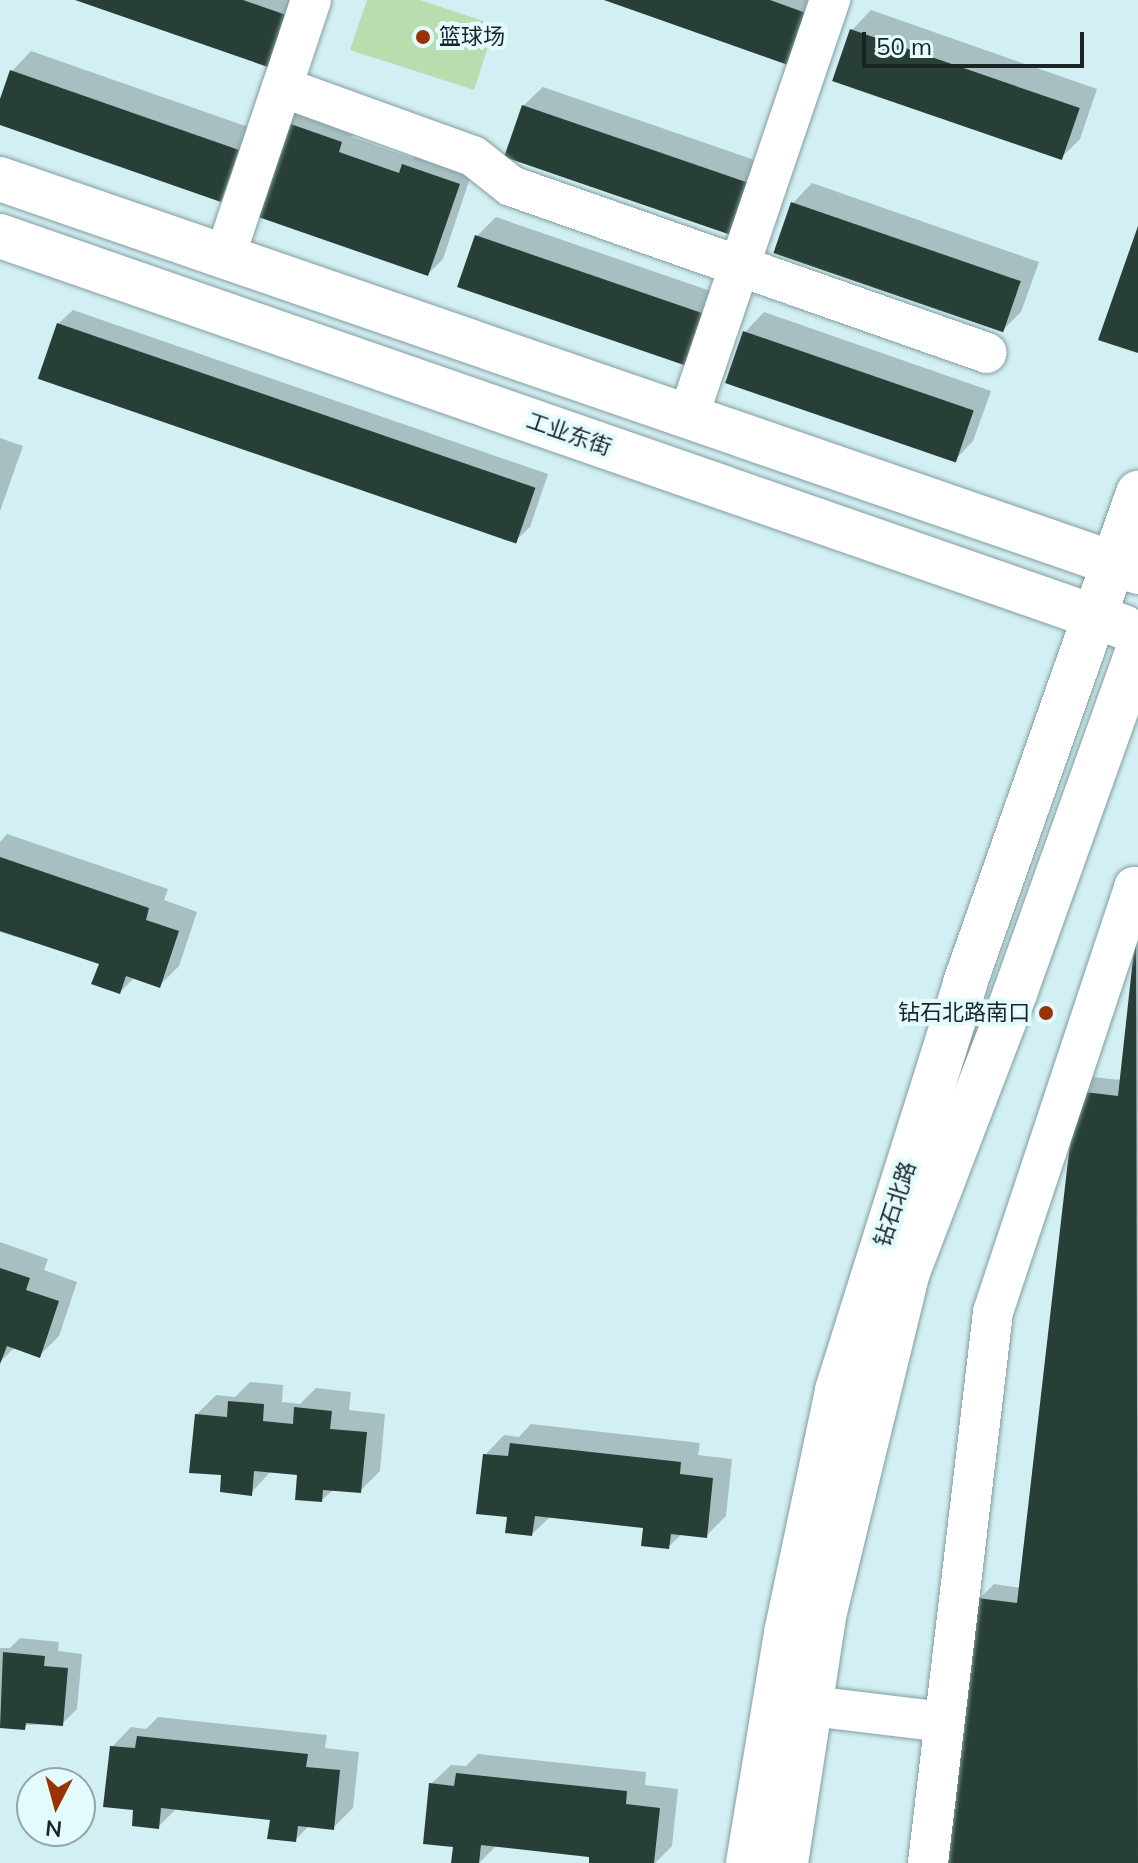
<!DOCTYPE html>
<meta charset="utf-8">
<style>
body{margin:0}
#map{position:relative;width:1138px;height:1863px;overflow:hidden;background:#d2eff3;font-family:Mulish,"Noto Sans SC",sans-serif}
div>[style]{position:absolute}
.green>*{inset:0;background:#baddb0}
.shadow>*{inset:0;background:#0003}
.building>*{inset:0;background:#283f37;transform-origin:0 0}
.roads{filter:drop-shadow(0 0 2px #829da1) drop-shadow(0 0 2px #829da1)}
.minor>*{height:40px;margin:-20px;padding:0 20px;transform-origin:20px;border-radius:20px;background:#fff}
.major>*{height:44px;margin:-22px;padding:0 22px;transform-origin:22px;border-radius:22px;background:#fff}
.dots>*{width:22px;height:22px;translate:-50% -50%;box-sizing:border-box;border:4px solid #e4fbfe;border-radius:50%}
span{translate:-50% -50%;white-space:nowrap;text-align:center;line-height:1.15;-webkit-text-stroke:8px #e4fbfe;paint-order:stroke}
.poi-label{font-size:22px;color:#192425}
.left{translate:0 -50%;text-align:left}
.right{translate:-100% -50%;text-align:right}
.street-label{font-size:22px;color:#192425}
.north{position:absolute;left:16px;top:1767px;width:80px;height:80px;box-sizing:border-box;background:#e4fbfe;border:2px solid #93a5a7;border-radius:50%;rotate:186deg;font-size:22px;font-weight:700;line-height:32px;text-align:center;color:#192425}
.north::after{content:'';display:block;margin:auto;width:28px;height:36px;background:#983306;clip-path:polygon(50% 0,100% 100%,50% 72%,0 100%)}
.scale{position:absolute;left:862px;top:32px;width:222px;height:36px;box-sizing:border-box;border:4px solid #192425;border-top:0;padding-left:10px;font-size:24px;line-height:28px;white-space:nowrap;color:#192425;-webkit-text-stroke:6px #e4fbfe;paint-order:stroke}
</style>
<div id="map">
<div class="green">
<i style="clip-path:polygon(367px 0,420px 0,495px 25px,474px 90px,350px 50px)"></i>
</div>
<div class="shadow">
<i style="clip-path:polygon(80px 0,303px 0,287px 46px)"></i>
<i style="clip-path:polygon(609px 0,822px 0,807px 43px)"></i>
<i style="clip-path:polygon(871px 10px,1097px 89px,1080px 139px,1061px 158px,852px 30px)"></i>
<i style="clip-path:polygon(31px 51px,257px 130px,240px 180px,220px 200px,0 123px,12px 71px)"></i>
<i style="clip-path:polygon(543px 87px,769px 165px,732px 235px,523px 106px)"></i>
<i style="clip-path:polygon(299px 107px,355px 127px,352px 137px,412px 158px,419px 150px,473px 169px,443px 259px,428px 274px,284px 122px)"></i>
<i style="clip-path:polygon(812px 183px,1039px 262px,1021px 312px,1002px 331px,776px 252px,793px 203px)"></i>
<i style="clip-path:polygon(496px 217px,722px 295px,705px 345px,477px 236px)"></i>
<i style="clip-path:polygon(73px 310px,548px 474px,530px 527px,515px 541px,58px 324px)"></i>
<i style="clip-path:polygon(764px 312px,991px 391px,973px 441px,954px 461px,745px 332px)"></i>
<i style="clip-path:polygon(0 438px,23px 446px,0 511px)"></i>
<i style="clip-path:polygon(7px 834px,168px 889px,164px 900px,197px 912px,179px 966px,159px 986px,135px 977px,120px 992px,101px 962px,0 932px,0 842px)"></i>
<i style="clip-path:polygon(1138px 930px,1138px 1863px,950px 1863px,979px 1599px,994px 1584px,1021px 1588px,1078px 1092px,1093px 1077px,1121px 1080px)"></i>
<i style="clip-path:polygon(0 1242px,48px 1259px,44px 1270px,77px 1282px,59px 1336px,39px 1356px,15px 1347px,0 1362px)"></i>
<i style="clip-path:polygon(250px 1382px,283px 1385px,282px 1402px,300px 1404px,316px 1388px,351px 1392px,349px 1410px,385px 1414px,380px 1471px,360px 1491px,334px 1489px,322px 1500px,299px 1474px,271px 1471px,251px 1493px,224px 1474px,196px 1415px,216px 1395px,235px 1397px)"></i>
<i style="clip-path:polygon(531px 1424px,700px 1443px,698px 1455px,732px 1459px,726px 1516px,706px 1536px,683px 1533px,668px 1547px,645px 1526px,551px 1516px,532px 1534px,509px 1516px,485px 1455px,504px 1435px,519px 1437px)"></i>
<i style="clip-path:polygon(20px 1638px,59px 1642px,58px 1651px,82px 1654px,77px 1709px,62px 1724px,0 1726px,0 1648px,10px 1648px)"></i>
<i style="clip-path:polygon(158px 1717px,327px 1735px,325px 1748px,359px 1752px,353px 1808px,333px 1828px,310px 1825px,295px 1840px,272px 1818px,177px 1808px,159px 1826px,135px 1808px,112px 1747px,131px 1727px,146px 1729px)"></i>
<i style="clip-path:polygon(478px 1754px,646px 1772px,645px 1785px,678px 1789px,672px 1846px,655px 1863px,591px 1863px,591px 1856px,497px 1845px,479px 1863px,470px 1863px,455px 1845px,431px 1784px,451px 1765px,466px 1766px)"></i>
</div>
<div class="building">
<i style="clip-path:polygon(75px 0,243px 0,286px 15px,268px 67px)"></i>
<i style="clip-path:polygon(604px 0,770px 0,806px 13px,788px 65px)"></i>
<i style="left:850px;top:29px;width:243px;height:55px;rotate:19deg"></i>
<i style="clip-path:polygon(10px 70px,239px 150px,221px 202px,0 125px,0 99px)"></i>
<i style="left:522px;top:105px;width:243px;height:55px;rotate:19deg"></i>
<i style="clip-path:polygon(282px 121px,342px 142px,339px 152px,399px 173px,402px 164px,460px 184px,428px 276px,250px 214px)"></i>
<i style="left:791px;top:202px;width:243px;height:54px;rotate:19deg"></i>
<i style="clip-path:polygon(1138px 226px,1138px 353px,1098px 340px)"></i>
<i style="left:475px;top:235px;width:243px;height:55px;rotate:19deg"></i>
<i style="left:57px;top:323px;width:506px;height:59px;rotate:19deg"></i>
<i style="left:743px;top:331px;width:244px;height:55px;rotate:19deg"></i>
<i style="clip-path:polygon(0 857px,149px 908px,146px 920px,179px 931px,160px 988px,126px 976px,120px 994px,91px 984px,99px 964px,0 931px)"></i>
<i style="clip-path:polygon(1136px 931px,1138px 1863px,947px 1863px,977px 1598px,1017px 1603px,1076px 1091px,1118px 1096px)"></i>
<i style="clip-path:polygon(0 1268px,30px 1278px,26px 1290px,59px 1301px,40px 1358px,7px 1346px,0 1364px)"></i>
<i style="clip-path:polygon(228px 1401px,264px 1404px,263px 1421px,293px 1424px,294px 1407px,332px 1411px,330px 1429px,367px 1432px,361px 1493px,323px 1490px,322px 1502px,295px 1500px,297px 1475px,254px 1471px,252px 1496px,220px 1492px,221px 1475px,189px 1473px,195px 1414px,227px 1417px)"></i>
<i style="clip-path:polygon(510px 1443px,681px 1462px,680px 1474px,713px 1478px,707px 1538px,671px 1534px,669px 1549px,641px 1546px,643px 1528px,535px 1516px,532px 1536px,505px 1533px,507px 1517px,476px 1514px,483px 1454px,508px 1456px)"></i>
<i style="clip-path:polygon(3px 1652px,45px 1656px,44px 1666px,68px 1668px,63px 1726px,26px 1723px,25px 1730px,0 1728px)"></i>
<i style="clip-path:polygon(137px 1736px,308px 1754px,306px 1767px,340px 1770px,334px 1830px,298px 1826px,296px 1842px,267px 1839px,270px 1820px,161px 1808px,159px 1829px,132px 1826px,133px 1810px,103px 1807px,110px 1746px,135px 1748px)"></i>
<i style="clip-path:polygon(456px 1773px,627px 1791px,626px 1804px,660px 1808px,654px 1863px,589px 1863px,589px 1857px,481px 1845px,479px 1863px,451px 1863px,453px 1847px,423px 1844px,429px 1783px,454px 1786px)"></i>
</div>
<div class="roads">
<div class="minor">
<i style="left:311px;top:0;width:92px;rotate:108.4deg"></i>
<i style="left:282px;top:87px;width:203px;rotate:19.9deg"></i>
<i style="left:473px;top:156px;width:48px;rotate:38.3deg"></i>
<i style="left:511px;top:186px;width:504px;rotate:19.33deg"></i>
<i style="left:225px;top:256px;width:178px;rotate:-71.4deg"></i>
<i style="left:688px;top:417px;width:441px;rotate:-71.2deg"></i>
<i style="left:778px;top:1702px;width:167px;rotate:6.9deg"></i>
<i style="left:928px;top:1863px;width:555px;rotate:-83.27deg"></i>
<i style="left:993px;top:1312px;width:448px;rotate:-71.6deg"></i>
<i style="left:1134px;top:887px;width:4px;rotate:14deg"></i>
</div>
<div class="major">
<i style="left:0;top:179px;width:1204px;rotate:19.05deg"></i>
<i style="left:0;top:236px;width:1190px;rotate:19.18deg"></i>
<i style="left:748px;top:1863px;width:233px;rotate:-80.6deg"></i>
<i style="left:786px;top:1633px;width:248px;rotate:-78.1deg"></i>
<i style="left:837px;top:1390px;width:427px;rotate:-72.5deg"></i>
<i style="left:965px;top:983px;width:520px;rotate:-70.55deg"></i>
<i style="left:786px;top:1863px;width:254px;rotate:-81.2deg"></i>
<i style="left:825px;top:1612px;width:350px;rotate:-76.3deg"></i>
<i style="left:908px;top:1272px;width:299px;rotate:-69deg"></i>
<i style="left:1015px;top:993px;width:365px;rotate:-70.3deg"></i>
</div>
</div>
<div class="dots">
<i style="left:423px;top:37px;background:#983306"></i>
<i style="left:1046px;top:1013px;background:#983306"></i>
</div>
<div class="poi-label">
<span class="left" style="left:439px;top:37px">篮球场</span>
<span class="right" style="left:1030px;top:1013px">钻石北路南口</span>
</div>
<div class="street-label">
<span style="left:569px;top:434px;rotate:19deg">工业东街</span>
<span style="left:895px;top:1204px;rotate:-72deg">钻石北路</span>
</div>
<div class="north">N</div>
<div class="scale">50 m</div>
</div>
